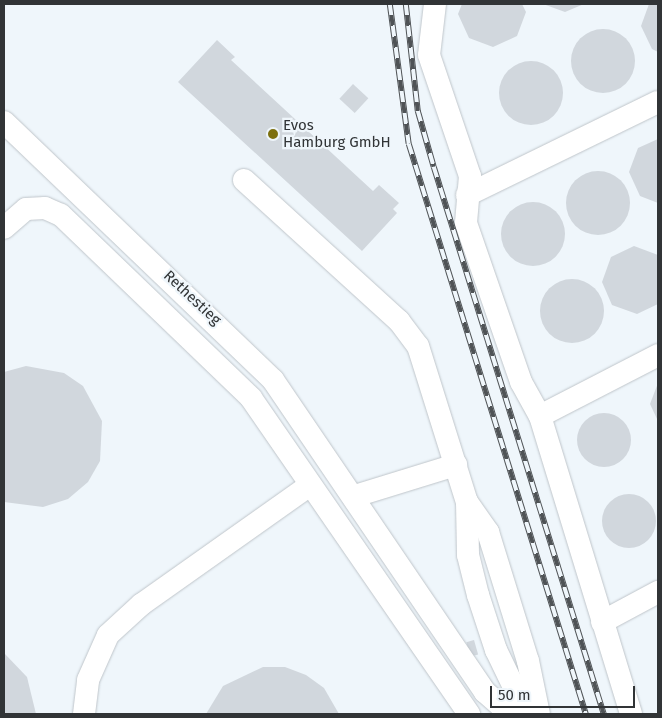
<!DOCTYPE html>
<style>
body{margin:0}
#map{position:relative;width:662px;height:718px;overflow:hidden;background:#eff6fb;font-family:"Fira Sans",sans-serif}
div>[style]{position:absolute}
.building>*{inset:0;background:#d1d7dd;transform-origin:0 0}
.round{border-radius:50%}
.roads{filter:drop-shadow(0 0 1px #bfc5ca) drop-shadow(0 0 1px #bfc5ca)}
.minor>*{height:22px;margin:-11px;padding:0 11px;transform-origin:11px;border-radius:11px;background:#fff}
.rail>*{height:5.5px;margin-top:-2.75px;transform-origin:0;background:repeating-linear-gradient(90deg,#eff6fb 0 11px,#4f5356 0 22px);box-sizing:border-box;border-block:1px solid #4f5356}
.dots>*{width:14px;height:14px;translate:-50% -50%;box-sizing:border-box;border:2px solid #eff6fb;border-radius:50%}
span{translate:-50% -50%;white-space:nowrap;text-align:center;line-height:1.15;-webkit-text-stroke:4.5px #eff6fb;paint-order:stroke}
.poi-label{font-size:15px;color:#313436}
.left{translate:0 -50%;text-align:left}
.street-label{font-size:15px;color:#313436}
.frame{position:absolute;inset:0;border:5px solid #313436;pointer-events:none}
.scale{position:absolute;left:490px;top:686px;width:145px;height:22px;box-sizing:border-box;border:2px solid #313436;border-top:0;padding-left:6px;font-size:15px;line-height:18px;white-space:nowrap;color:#313436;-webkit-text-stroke:4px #eff6fb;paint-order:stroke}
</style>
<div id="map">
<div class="building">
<i style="clip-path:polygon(462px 4px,522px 4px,526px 12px,517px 36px,493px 47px,469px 38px,458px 14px)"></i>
<i style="clip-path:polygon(543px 4px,584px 4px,565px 12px)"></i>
<i style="clip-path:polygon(649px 4px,658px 4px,658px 52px,652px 49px,641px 26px)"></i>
<i class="round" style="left:571px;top:29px;width:64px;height:64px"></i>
<i style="clip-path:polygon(217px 40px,235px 57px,231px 60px,373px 191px,379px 185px,399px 203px,393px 209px,397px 213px,362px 251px,178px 82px)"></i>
<i class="round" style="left:499px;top:61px;width:64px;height:64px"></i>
<i style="left:353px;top:84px;width:21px;height:20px;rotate:43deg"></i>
<i style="clip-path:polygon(658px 139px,658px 203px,640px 196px,629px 172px,638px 148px)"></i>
<i class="round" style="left:566px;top:171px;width:64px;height:64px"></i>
<i class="round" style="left:501px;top:202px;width:64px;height:64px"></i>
<i style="clip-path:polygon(634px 246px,658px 255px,658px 304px,637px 314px,612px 305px,602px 282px,611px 257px)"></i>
<i class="round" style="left:540px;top:279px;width:64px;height:64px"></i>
<i style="clip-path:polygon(26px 366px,64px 373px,83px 386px,102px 421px,100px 461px,88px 482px,68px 499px,43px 507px,4px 502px,4px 372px)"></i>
<i style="clip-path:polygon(658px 383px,658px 421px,650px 404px)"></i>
<i class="round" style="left:577px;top:413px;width:54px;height:54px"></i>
<i class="round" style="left:602px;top:494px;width:54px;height:54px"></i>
<i style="left:474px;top:640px;width:15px;height:8px;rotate:74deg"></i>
<i style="clip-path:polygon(4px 653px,27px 677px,36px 714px,4px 714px)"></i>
<i style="clip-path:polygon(263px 667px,285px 667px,306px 675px,324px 688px,339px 714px,206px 714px,223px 686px)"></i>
</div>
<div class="roads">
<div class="minor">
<i style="left:435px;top:4px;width:51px;rotate:96.7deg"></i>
<i style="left:429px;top:55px;width:128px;rotate:71.3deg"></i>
<i style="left:470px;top:176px;width:47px;rotate:94.9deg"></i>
<i style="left:466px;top:223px;width:168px;rotate:70.9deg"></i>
<i style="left:521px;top:382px;width:39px;rotate:61deg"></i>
<i style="left:540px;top:416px;width:312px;rotate:73deg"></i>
<i style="left:4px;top:122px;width:373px;rotate:43.8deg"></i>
<i style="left:273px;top:380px;width:377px;rotate:55.8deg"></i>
<i style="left:485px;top:692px;width:23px;rotate:41deg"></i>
<i style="left:502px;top:707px;width:26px;rotate:16deg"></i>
<i style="left:244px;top:180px;width:210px;rotate:42.3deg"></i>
<i style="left:399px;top:321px;width:31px;rotate:53deg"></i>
<i style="left:418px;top:346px;width:164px;rotate:72.6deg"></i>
<i style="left:467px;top:502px;width:53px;rotate:88.9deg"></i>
<i style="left:468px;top:555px;width:41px;rotate:76deg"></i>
<i style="left:478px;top:595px;width:58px;rotate:71.9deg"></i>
<i style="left:496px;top:650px;width:71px;rotate:64.2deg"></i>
<i style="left:467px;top:195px;width:212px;rotate:-26deg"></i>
<i style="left:4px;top:228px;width:29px;rotate:-41deg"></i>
<i style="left:26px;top:209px;width:19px;rotate:-3deg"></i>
<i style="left:45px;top:208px;width:17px;rotate:24deg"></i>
<i style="left:61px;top:215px;width:264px;rotate:43.9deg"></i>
<i style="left:251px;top:398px;width:384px;rotate:55.4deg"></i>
<i style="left:540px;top:416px;width:133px;rotate:-27.3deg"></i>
<i style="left:355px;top:496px;width:106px;rotate:-17.1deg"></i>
<i style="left:467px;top:502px;width:37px;rotate:55deg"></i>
<i style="left:488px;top:532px;width:135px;rotate:72.8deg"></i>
<i style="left:528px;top:661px;width:54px;rotate:78.3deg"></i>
<i style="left:602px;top:622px;width:64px;rotate:-28.2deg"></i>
<i style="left:84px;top:714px;width:34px;rotate:-83deg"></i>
<i style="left:88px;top:680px;width:49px;rotate:-66deg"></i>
<i style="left:108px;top:635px;width:46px;rotate:-42.4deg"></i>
<i style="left:142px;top:604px;width:206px;rotate:-35.3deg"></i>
</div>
</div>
<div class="rail">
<i style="left:390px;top:4px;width:141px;rotate:82.3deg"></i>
<i style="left:409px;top:144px;width:597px;rotate:72.75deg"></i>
<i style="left:406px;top:4px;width:108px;rotate:83.6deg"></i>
<i style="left:418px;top:111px;width:58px;rotate:74.1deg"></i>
<i style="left:434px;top:167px;width:573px;rotate:72.74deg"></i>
</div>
<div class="dots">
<i style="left:273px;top:134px;background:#7d700f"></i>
</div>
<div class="poi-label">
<span class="left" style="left:283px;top:134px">Evos<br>Hamburg GmbH</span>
</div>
<div class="street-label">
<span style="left:192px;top:298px;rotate:43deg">Rethestieg</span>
</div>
<div class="frame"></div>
<div class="scale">50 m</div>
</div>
